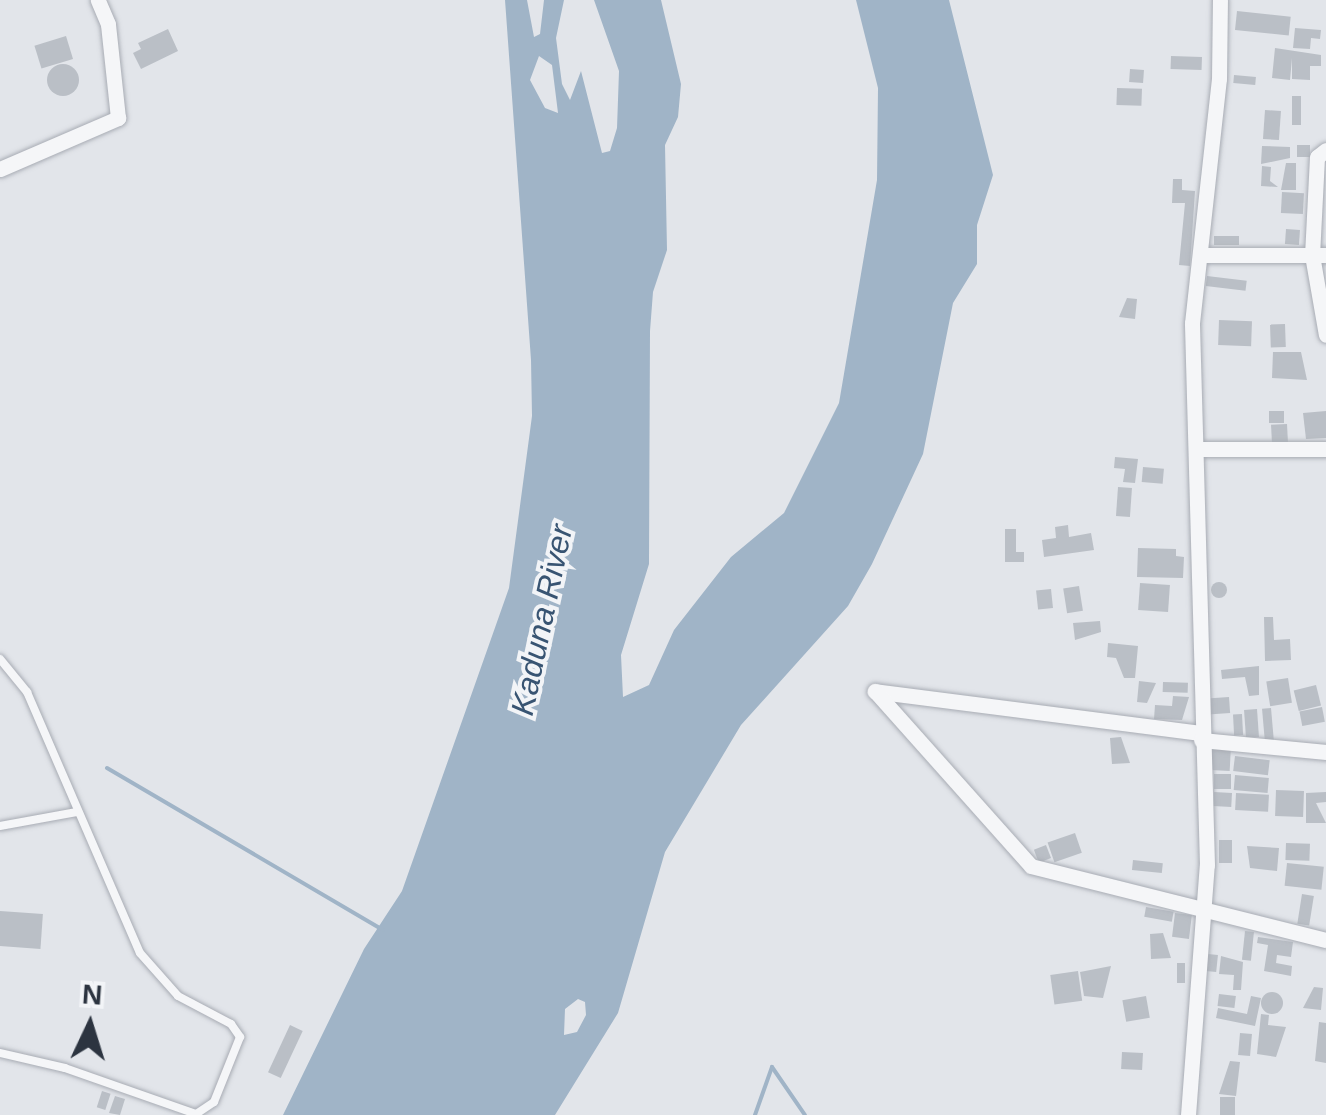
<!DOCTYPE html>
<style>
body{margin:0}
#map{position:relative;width:1326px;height:1115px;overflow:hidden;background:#e2e5ea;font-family:Helvetica,sans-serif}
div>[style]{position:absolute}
.water>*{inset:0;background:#a0b4c7}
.stream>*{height:4px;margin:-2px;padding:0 2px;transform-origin:2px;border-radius:2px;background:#a0b4c7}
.building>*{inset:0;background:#babfc6;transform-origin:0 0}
.round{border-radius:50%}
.roads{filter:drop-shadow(0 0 2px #a8acb4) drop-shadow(0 0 2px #a8acb4)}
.lane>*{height:8px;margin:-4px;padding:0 4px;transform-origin:4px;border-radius:4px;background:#f5f6f8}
.street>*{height:15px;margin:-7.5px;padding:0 7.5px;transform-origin:7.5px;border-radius:7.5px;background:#f5f6f8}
span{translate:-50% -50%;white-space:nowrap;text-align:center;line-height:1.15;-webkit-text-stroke:8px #f2f4f7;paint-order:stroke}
.water-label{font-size:32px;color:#385472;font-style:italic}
.north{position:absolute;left:40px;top:975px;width:100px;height:100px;-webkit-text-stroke:8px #f2f4f7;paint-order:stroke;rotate:4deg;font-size:28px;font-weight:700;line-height:40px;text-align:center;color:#2c3440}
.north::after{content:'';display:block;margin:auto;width:35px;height:45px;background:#2c3440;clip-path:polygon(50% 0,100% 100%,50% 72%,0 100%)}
</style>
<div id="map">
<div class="water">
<i style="clip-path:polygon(evenodd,505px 0,527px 0,534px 37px,540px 34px,544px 0,564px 0,556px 38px,562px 84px,570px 100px,581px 71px,602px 153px,610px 151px,617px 128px,619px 71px,594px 0,661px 0,681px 84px,678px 117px,665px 145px,667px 250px,653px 292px,650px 331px,649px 564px,621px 655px,623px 697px,649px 685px,674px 630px,731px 557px,784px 513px,839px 403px,877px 180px,878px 88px,856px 0,949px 0,993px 175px,977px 225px,977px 264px,953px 303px,923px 454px,872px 564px,848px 606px,741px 725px,665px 852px,618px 1013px,555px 1115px,283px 1115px,364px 949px,402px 891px,509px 588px,532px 416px,531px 360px,505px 0,539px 56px,552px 65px,558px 113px,545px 108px,530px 80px,539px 56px,505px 0,578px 999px,585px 1002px,586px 1015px,577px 1032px,564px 1035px,565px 1009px,578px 999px)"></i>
</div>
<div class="stream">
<i style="left:107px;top:768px;width:320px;rotate:30.4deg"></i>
<i style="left:755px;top:1115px;width:51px;rotate:-70.5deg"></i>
<i style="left:772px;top:1067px;width:58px;rotate:55.5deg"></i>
</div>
<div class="building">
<i style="left:1237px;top:11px;width:54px;height:19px;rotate:6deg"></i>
<i style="clip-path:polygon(1295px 28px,1321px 30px,1320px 39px,1311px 38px,1310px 49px,1293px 48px)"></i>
<i style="clip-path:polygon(168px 29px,178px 51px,141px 69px,133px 53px,141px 49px,138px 43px)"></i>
<i style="left:66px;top:36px;width:24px;height:33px;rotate:73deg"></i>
<i style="clip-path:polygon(1275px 48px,1321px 55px,1321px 66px,1310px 66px,1310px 80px,1292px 79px,1292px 58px,1290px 80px,1272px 78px)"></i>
<i style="left:1171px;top:56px;width:31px;height:13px;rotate:2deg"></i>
<i class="round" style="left:47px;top:64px;width:32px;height:32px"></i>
<i style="left:1130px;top:69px;width:14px;height:13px;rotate:4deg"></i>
<i style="left:1234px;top:75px;width:22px;height:8px;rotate:5deg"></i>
<i style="left:1117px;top:88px;width:25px;height:17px;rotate:2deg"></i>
<i style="left:1292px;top:96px;width:9px;height:29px"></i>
<i style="left:1265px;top:110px;width:16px;height:29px;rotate:4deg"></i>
<i style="left:1297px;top:145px;width:13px;height:12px"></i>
<i style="clip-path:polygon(1262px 146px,1290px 147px,1290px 158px,1261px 164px)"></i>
<i style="clip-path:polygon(1286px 163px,1296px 163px,1296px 190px,1281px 190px)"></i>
<i style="clip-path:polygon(1262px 166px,1271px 167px,1270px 181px,1278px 187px,1261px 186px)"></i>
<i style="clip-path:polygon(1173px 179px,1182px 179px,1182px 190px,1195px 191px,1190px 266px,1179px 265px,1185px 203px,1172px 203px)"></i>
<i style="left:1282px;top:192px;width:22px;height:21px;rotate:3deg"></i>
<i style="left:1286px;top:229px;width:14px;height:15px;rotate:4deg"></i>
<i style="left:1239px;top:236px;width:9px;height:25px;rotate:90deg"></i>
<i style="left:1207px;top:276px;width:40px;height:10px;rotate:7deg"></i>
<i style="clip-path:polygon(1127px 298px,1137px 299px,1135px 319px,1119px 317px)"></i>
<i style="left:1219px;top:320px;width:33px;height:25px;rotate:2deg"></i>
<i style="left:1285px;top:324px;width:23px;height:15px;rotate:88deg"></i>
<i style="clip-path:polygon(1273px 352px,1301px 352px,1307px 380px,1272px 378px)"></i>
<i style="left:1269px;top:411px;width:15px;height:12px"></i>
<i style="clip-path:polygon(1326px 411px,1326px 438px,1306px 439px,1303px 413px)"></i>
<i style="left:1287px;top:424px;width:18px;height:16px;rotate:87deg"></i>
<i style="clip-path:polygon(1115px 457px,1138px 459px,1135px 483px,1123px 482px,1125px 469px,1114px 468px)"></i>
<i style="left:1143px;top:467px;width:21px;height:15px;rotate:5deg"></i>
<i style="left:1118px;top:487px;width:14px;height:29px;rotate:4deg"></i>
<i style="clip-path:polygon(1068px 525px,1069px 537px,1091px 533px,1094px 550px,1044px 557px,1042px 540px,1056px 538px,1055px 527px)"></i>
<i style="clip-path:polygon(1005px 529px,1016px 529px,1016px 552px,1024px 552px,1024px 562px,1005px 562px)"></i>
<i style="clip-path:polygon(1138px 548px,1176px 549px,1176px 556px,1184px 557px,1183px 578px,1137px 577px)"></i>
<i class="round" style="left:1211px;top:582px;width:16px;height:16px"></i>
<i style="left:1140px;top:583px;width:30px;height:27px;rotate:4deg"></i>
<i style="left:1079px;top:586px;width:25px;height:16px;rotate:81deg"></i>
<i style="left:1051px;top:589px;width:19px;height:15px;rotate:84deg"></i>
<i style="clip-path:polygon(1264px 617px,1273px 617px,1274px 640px,1290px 639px,1291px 660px,1265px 661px)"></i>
<i style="clip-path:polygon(1100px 621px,1101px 632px,1075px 640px,1073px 623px)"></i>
<i style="clip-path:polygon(1108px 643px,1138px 646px,1135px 678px,1124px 678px,1116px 658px,1107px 657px)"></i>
<i style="clip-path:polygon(1259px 666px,1259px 695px,1249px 696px,1245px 677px,1222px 679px,1221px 670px)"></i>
<i style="left:1288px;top:678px;width:25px;height:22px;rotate:81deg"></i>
<i style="clip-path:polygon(1139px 681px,1156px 683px,1147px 703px,1137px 702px)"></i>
<i style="left:1163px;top:682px;width:25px;height:10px;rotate:2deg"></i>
<i style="left:1316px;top:685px;width:21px;height:23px;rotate:76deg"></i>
<i style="clip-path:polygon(1173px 696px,1189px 697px,1182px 720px,1154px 719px,1155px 705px,1172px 706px)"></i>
<i style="left:1229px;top:697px;width:16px;height:22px;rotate:86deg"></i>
<i style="left:1322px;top:707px;width:15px;height:23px;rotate:79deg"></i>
<i style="left:1271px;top:708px;width:32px;height:9px;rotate:85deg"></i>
<i style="left:1257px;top:709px;width:28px;height:13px;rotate:86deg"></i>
<i style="left:1242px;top:714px;width:21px;height:9px;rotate:87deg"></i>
<i style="clip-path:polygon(1121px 737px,1130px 763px,1112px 764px,1110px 738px)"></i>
<i style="left:1212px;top:745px;width:19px;height:25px;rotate:3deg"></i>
<i style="left:1235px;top:756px;width:35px;height:15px;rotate:7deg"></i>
<i style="left:1214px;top:774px;width:17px;height:15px"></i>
<i style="left:1235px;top:775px;width:34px;height:15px;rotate:5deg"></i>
<i style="left:1276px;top:790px;width:28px;height:26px;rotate:2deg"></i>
<i style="left:1214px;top:792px;width:18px;height:14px;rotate:3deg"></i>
<i style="clip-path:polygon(1326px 792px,1326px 802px,1316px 803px,1326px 823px,1306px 823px,1306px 793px)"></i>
<i style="left:1236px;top:793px;width:33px;height:17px;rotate:3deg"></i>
<i style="left:1075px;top:833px;width:21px;height:29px;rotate:71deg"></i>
<i style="left:1219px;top:840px;width:13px;height:23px"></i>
<i style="left:1286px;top:843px;width:24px;height:17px;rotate:2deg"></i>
<i style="left:1046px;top:845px;width:14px;height:13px;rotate:69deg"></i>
<i style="clip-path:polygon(1247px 846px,1279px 848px,1277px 871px,1250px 868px)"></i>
<i style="left:1133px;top:860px;width:30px;height:10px;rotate:6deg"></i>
<i style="left:1287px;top:863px;width:37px;height:23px;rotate:6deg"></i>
<i style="left:1302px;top:894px;width:12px;height:30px;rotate:9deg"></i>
<i style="left:1146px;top:907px;width:28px;height:10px;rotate:10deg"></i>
<i style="left:0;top:911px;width:43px;height:35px;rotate:4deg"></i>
<i style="left:1175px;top:913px;width:17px;height:24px;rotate:7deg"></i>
<i style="left:1245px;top:931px;width:9px;height:29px;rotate:6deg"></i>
<i style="clip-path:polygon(1163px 933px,1171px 958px,1151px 959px,1150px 934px)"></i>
<i style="clip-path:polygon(1258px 937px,1293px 942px,1291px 957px,1277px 955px,1276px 963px,1292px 966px,1291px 976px,1264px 971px,1268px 945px,1257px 943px)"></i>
<i style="left:1208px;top:954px;width:10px;height:17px;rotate:6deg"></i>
<i style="clip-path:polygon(1221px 956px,1243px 962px,1241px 990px,1233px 990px,1234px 975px,1219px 974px)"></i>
<i style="left:1177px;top:963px;width:8px;height:20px"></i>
<i style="clip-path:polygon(1111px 966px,1103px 998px,1084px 996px,1080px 972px)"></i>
<i style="left:1078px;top:971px;width:30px;height:28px;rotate:82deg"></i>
<i style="clip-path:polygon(1314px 987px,1323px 988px,1321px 1010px,1303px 1008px)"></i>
<i class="round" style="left:1261px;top:992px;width:22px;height:22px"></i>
<i style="left:1219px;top:994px;width:17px;height:12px;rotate:7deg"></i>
<i style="left:1146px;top:996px;width:22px;height:24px;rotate:80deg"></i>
<i style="clip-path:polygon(1251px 996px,1261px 998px,1255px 1026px,1216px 1018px,1218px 1008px,1247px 1014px)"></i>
<i style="clip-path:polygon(1261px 1014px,1269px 1015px,1268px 1025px,1286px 1027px,1276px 1057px,1257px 1054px)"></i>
<i style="clip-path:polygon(1319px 1022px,1326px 1023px,1326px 1063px,1315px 1061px)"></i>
<i style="left:290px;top:1025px;width:14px;height:52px;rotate:25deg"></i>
<i style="left:1240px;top:1033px;width:12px;height:22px;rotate:5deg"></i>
<i style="left:1122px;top:1052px;width:21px;height:17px;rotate:3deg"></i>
<i style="clip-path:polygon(1230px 1061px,1240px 1062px,1236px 1096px,1219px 1094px)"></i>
<i style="left:102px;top:1091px;width:9px;height:17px;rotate:18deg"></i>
<i style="clip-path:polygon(115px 1096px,125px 1099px,120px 1115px,109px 1113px)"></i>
<i style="left:1220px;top:1097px;width:15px;height:18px"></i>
</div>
<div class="roads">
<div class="lane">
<i style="left:0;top:659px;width:43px;rotate:50.7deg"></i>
<i style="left:27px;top:692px;width:284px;rotate:66.6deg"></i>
<i style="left:140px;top:953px;width:57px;rotate:48.5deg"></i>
<i style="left:178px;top:996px;width:60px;rotate:27.8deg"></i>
<i style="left:231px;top:1024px;width:16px;rotate:55deg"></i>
<i style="left:240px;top:1037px;width:70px;rotate:111.8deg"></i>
<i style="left:214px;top:1102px;width:22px;rotate:146deg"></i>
<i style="left:196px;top:1114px;width:139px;rotate:-160.7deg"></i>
<i style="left:65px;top:1068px;width:67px;rotate:-167deg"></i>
<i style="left:0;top:826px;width:78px;rotate:-10.3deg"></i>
</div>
<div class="street">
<i style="left:1326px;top:150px;width:11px;rotate:142deg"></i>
<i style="left:1317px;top:157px;width:98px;rotate:92.9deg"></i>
<i style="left:1312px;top:255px;width:81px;rotate:80.1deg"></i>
<i style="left:0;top:169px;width:129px;rotate:-23.4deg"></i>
<i style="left:118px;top:118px;width:95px;rotate:-96.1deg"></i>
<i style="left:108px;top:24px;width:26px;rotate:-113deg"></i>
<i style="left:1201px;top:255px;width:125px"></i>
<i style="left:1197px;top:449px;width:129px"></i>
<i style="left:1201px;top:733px;width:329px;rotate:-172.7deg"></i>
<i style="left:875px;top:691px;width:234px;rotate:48.3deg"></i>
<i style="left:1031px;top:866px;width:304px;rotate:14.1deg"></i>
<i style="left:1201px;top:740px;width:126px;rotate:5.5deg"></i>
<i style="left:1188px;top:1115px;width:251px;rotate:-85.7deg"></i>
<i style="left:1207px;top:865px;width:542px;rotate:-91.59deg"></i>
<i style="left:1192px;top:323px;width:245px;rotate:-83.7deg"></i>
<i style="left:1219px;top:79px;width:79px;rotate:-89.3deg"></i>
</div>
</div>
<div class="water-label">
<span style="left:542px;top:620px;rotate:-78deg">Kaduna River</span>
</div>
<div class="north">N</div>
</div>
